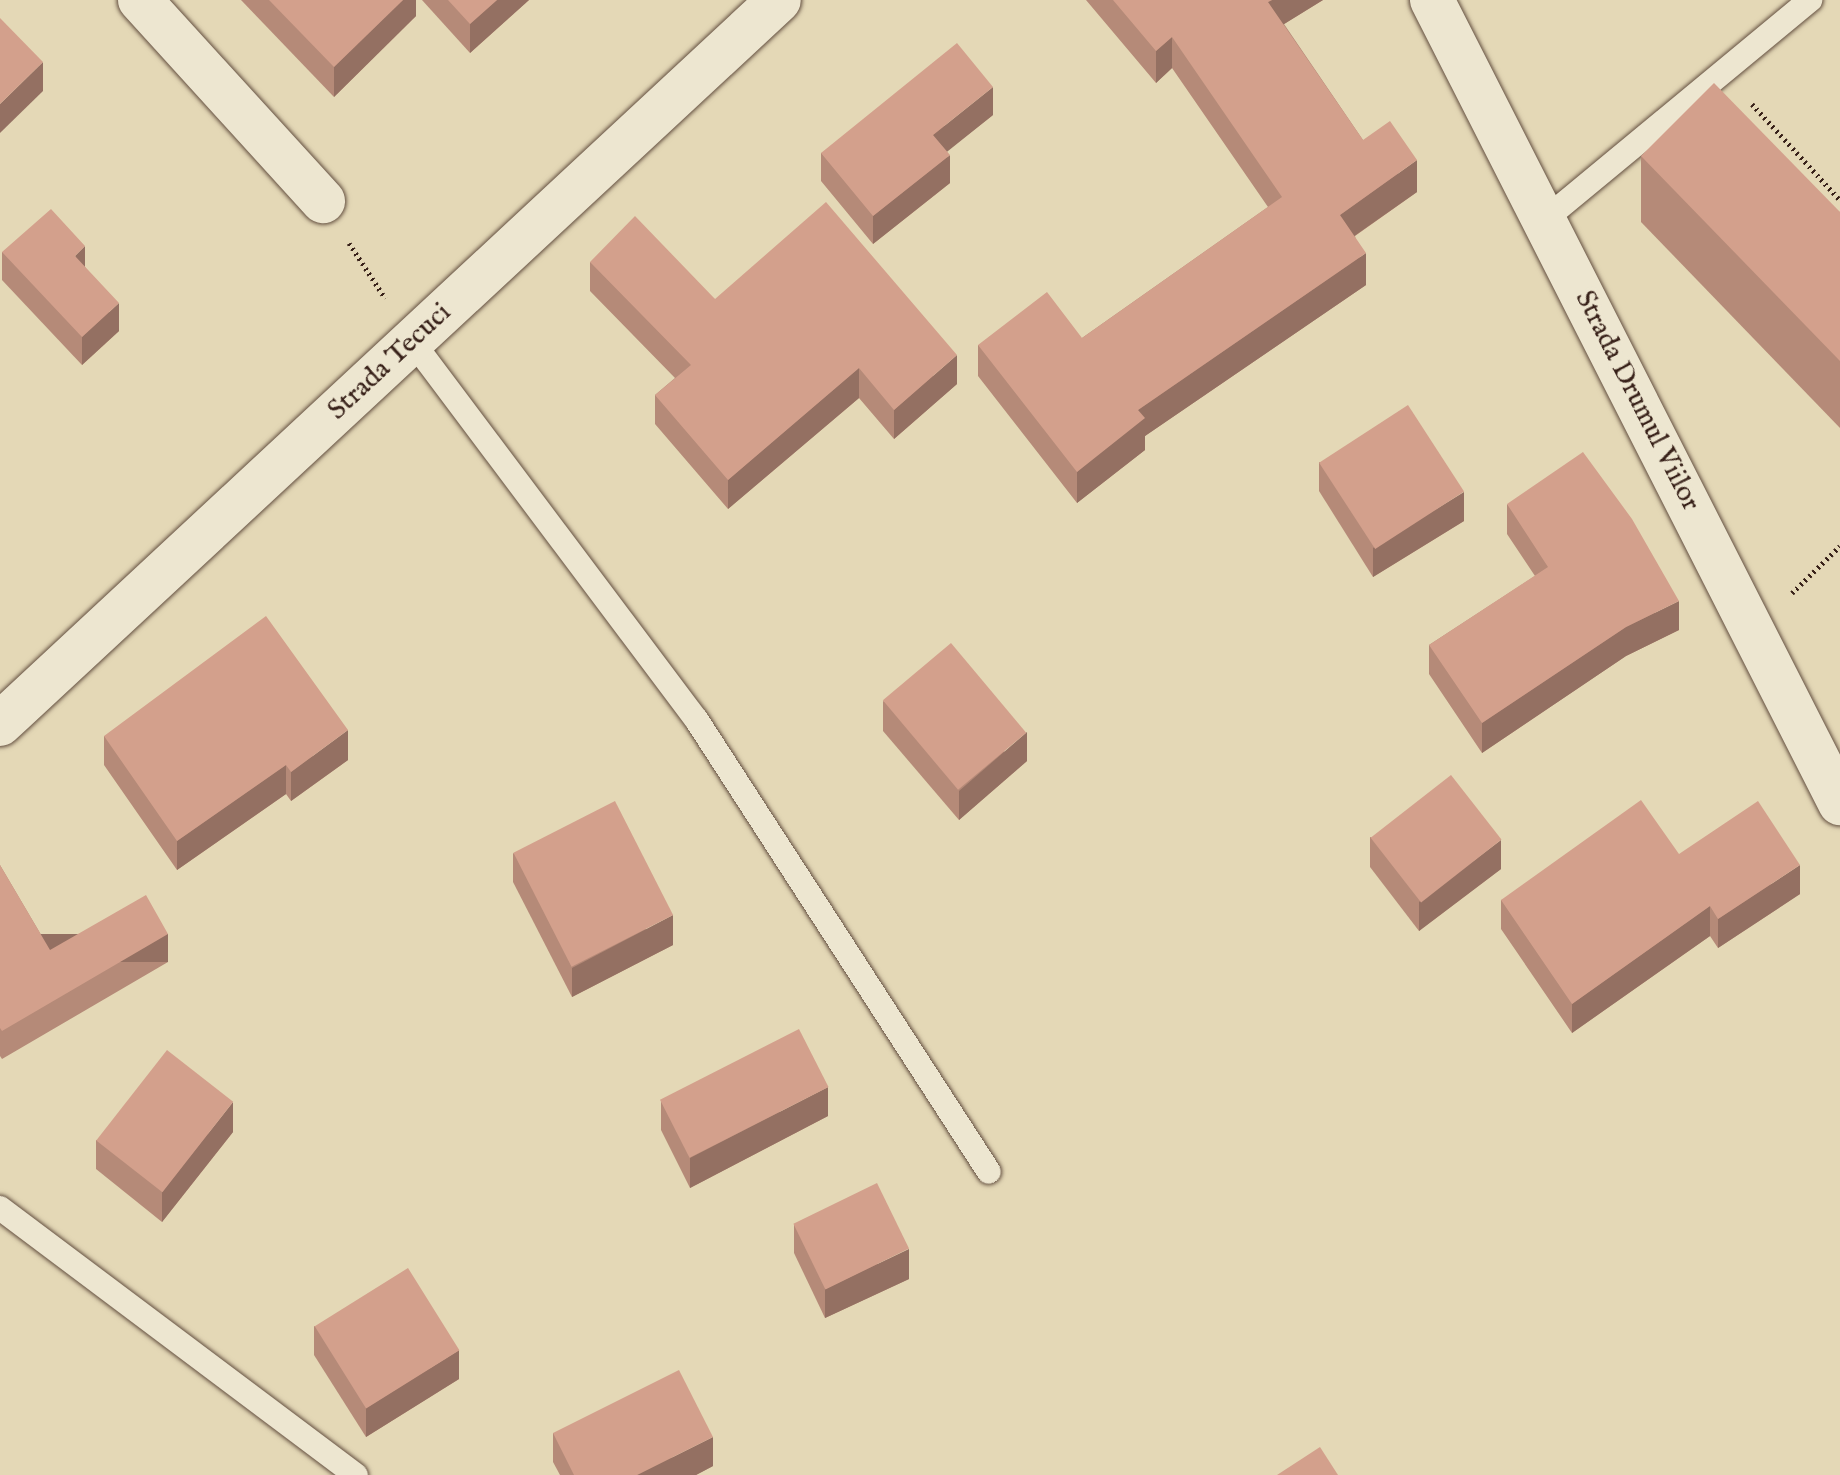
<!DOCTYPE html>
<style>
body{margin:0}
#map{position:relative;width:1840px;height:1475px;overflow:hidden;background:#e4d8b6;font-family:"IM FELL English",serif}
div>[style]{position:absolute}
.path>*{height:5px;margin-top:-2.5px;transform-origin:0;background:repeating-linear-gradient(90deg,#382119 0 2px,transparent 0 6px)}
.roads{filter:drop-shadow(0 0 2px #634f40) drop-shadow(0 0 2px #634f40)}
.service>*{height:24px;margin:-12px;padding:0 12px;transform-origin:12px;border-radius:12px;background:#ede6d0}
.minor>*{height:44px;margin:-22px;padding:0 22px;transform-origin:22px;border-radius:22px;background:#ede6d0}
.secondary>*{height:44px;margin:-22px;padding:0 22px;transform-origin:22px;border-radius:22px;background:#ede6d0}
.wall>*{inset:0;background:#b58a78}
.shaded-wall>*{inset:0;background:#947062;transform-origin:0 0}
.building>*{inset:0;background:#d3a08c;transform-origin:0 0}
span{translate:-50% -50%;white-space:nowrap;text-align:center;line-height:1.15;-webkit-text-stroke:7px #ede6d0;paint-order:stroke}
.street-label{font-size:28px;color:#382119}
</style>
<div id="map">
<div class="path">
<i style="left:1752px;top:104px;width:130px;rotate:47.5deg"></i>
<i style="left:349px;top:243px;width:66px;rotate:56.8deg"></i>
<i style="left:1792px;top:593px;width:67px;rotate:-44.4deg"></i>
</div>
<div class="roads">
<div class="service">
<i style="left:1543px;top:221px;width:347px;rotate:-39.6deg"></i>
<i style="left:412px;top:341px;width:473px;rotate:53.1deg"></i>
<i style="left:696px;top:719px;width:539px;rotate:57.11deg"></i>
<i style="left:0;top:1208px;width:445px;rotate:36.9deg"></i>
</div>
<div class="minor">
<i style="left:140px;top:0;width:272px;rotate:47.7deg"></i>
<i style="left:1432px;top:0;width:901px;rotate:63.07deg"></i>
</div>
<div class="secondary">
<i style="left:0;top:724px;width:1063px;rotate:-42.9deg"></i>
</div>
</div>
<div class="wall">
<i style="clip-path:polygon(241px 0,416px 0,416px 16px,334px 97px)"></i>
<i style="clip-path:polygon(422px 0,529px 0,470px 53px)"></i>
<i style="clip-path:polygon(1086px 0,1323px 0,1284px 24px,1363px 140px,1417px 192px,1355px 236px,1366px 285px,1145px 436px,1145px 450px,1077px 503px,978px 376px,978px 345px,1082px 338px,1268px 207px,1172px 68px,1156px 83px)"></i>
<i style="clip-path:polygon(993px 115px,947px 151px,950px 183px,873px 244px,821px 181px,821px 153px)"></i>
<i style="clip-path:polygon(1641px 156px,1840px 212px,1840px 428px,1641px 222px)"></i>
<i style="clip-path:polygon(2px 252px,85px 267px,119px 331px,82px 365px,2px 280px)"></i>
<i style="clip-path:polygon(590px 262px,715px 299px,957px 384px,894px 439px,859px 398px,728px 509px,655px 424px,655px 395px,675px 378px,590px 291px)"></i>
<i style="clip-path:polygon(1319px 462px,1464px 521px,1373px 577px,1319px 491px)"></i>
<i style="clip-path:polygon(1507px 504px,1679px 630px,1626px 656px,1482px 753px,1429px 674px,1429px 645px,1535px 576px,1507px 534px)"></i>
<i style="clip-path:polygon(883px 701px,1027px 761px,959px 820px,883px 731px)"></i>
<i style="clip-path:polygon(104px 736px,348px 760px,291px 801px,286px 794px,177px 870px,104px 765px)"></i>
<i style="clip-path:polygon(1370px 837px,1501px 869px,1419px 931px,1370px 867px)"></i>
<i style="clip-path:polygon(513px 853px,673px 945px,572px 997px,513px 882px)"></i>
<i style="clip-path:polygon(1679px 854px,1800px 894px,1718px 948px,1710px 936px,1572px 1033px,1501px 929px,1501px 900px)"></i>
<i style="clip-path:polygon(0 865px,50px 950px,168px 962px,2px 1059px,0 1056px)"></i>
<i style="clip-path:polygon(661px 1101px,828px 1116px,690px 1188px,661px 1130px)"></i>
<i style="clip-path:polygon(233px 1132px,162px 1222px,96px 1169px,96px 1140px)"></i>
<i style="clip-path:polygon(794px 1224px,909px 1279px,825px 1318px,794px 1253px)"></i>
<i style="clip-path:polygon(314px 1326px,459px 1379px,366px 1437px,314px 1355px)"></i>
<i style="clip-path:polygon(553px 1433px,713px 1466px,696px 1475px,560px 1475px,553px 1462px)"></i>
</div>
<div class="shaded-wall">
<i style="clip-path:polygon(403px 0,416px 0,416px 16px,334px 97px,334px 67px)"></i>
<i style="clip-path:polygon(497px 0,529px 0,470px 53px,470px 24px)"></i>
<i style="clip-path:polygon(1272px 0,1323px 0,1268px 34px,1268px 2px)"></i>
<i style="clip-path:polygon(1172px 37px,1172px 68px,1156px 83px,1156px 51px)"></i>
<i style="clip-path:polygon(43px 62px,43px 91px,0 133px,0 104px)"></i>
<i style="clip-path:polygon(993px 87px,993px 115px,933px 163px,933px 135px)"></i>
<i style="clip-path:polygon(950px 155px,950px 183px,873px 244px,873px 216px)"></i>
<i style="clip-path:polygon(1417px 160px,1417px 192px,1340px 246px,1340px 215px)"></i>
<i style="clip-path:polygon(85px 246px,85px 274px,75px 256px)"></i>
<i style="clip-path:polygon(1366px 253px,1366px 285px,1145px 436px,1145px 450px,1077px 503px,1077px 472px,1138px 410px)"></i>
<i style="clip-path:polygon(119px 303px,119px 331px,82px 365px,82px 337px)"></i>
<i style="clip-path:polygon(957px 355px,957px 384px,894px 439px,894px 410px)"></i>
<i style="clip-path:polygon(859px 368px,859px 398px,728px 509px,728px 480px)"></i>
<i style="clip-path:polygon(1464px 492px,1464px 521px,1373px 577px,1373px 548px)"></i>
<i style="clip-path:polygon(1679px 601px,1679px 630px,1626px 656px,1482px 753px,1482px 723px,1626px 627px)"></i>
<i style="clip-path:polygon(348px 730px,348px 760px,291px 801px,291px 772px)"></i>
<i style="clip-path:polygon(1027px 732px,1027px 761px,959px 820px,959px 791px)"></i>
<i style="clip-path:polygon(286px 765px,286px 794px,177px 870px,177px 841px)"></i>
<i style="clip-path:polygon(1501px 840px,1501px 869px,1419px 931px,1419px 902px)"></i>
<i style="clip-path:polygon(1800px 865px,1800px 894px,1718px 948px,1718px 919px)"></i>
<i style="clip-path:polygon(1710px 906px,1710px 936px,1572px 1033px,1572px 1004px)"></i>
<i style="clip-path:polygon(673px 915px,673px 945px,572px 997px,572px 968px)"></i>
<i style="left:168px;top:934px;width:28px;height:192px;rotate:90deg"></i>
<i style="clip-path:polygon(828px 1087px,828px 1116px,690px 1188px,690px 1158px)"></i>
<i style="clip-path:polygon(233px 1102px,233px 1132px,162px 1222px,162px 1192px)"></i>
<i style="clip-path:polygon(909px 1249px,909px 1279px,825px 1318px,825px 1289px)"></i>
<i style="clip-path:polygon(459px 1350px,459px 1379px,366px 1437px,366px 1408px)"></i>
<i style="clip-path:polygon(713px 1437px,713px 1466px,696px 1475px,637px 1475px)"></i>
</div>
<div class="building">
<i style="clip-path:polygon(269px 0,403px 0,334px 67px)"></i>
<i style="clip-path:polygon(448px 0,497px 0,470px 24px)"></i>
<i style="clip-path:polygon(1113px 0,1272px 0,1268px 2px,1363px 140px,1390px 121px,1417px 160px,1340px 215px,1366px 253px,1138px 410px,1145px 418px,1077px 472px,978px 345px,1047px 292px,1082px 338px,1282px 197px,1172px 37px,1156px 51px)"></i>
<i style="clip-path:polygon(0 18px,43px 62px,0 104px)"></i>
<i style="clip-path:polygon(957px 43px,993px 87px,933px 135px,950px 155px,873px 216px,821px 153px)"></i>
<i style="clip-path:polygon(1714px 83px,1840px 212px,1840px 361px,1641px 156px)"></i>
<i style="clip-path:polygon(826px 202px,957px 355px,894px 410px,859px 368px,728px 480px,655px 395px,691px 365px,590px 262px,635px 216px,715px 299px)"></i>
<i style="clip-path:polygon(51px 209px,85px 246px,75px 256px,119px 303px,82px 337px,2px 252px)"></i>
<i style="left:1408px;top:405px;width:103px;height:106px;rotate:57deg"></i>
<i style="clip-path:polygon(1583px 452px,1632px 519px,1679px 601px,1626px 627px,1482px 723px,1429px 645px,1548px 567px,1507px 504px)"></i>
<i style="clip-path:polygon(266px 616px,348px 730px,291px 772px,286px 765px,177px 841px,104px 736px)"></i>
<i style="left:951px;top:643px;width:117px;height:89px;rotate:50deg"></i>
<i style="left:1451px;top:775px;width:82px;height:102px;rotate:52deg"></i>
<i style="clip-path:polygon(1641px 800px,1679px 854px,1758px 801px,1800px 865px,1718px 919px,1710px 906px,1572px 1004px,1501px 900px)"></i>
<i style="left:615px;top:801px;width:128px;height:114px;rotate:63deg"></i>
<i style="clip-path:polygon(0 865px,50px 950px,146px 895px,168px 934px,2px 1031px,0 1028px)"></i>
<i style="left:799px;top:1029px;width:65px;height:156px;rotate:63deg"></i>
<i style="left:167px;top:1050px;width:84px;height:115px;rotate:38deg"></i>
<i style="left:877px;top:1183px;width:73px;height:93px;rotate:64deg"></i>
<i style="left:408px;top:1268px;width:97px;height:110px;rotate:58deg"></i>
<i style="clip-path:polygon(679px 1370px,713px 1437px,637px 1475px,574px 1475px,553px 1433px)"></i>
<i style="clip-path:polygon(1320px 1447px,1338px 1475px,1277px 1475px)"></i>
</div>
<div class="street-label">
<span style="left:390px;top:362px;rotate:-43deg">Strada Tecuci</span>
<span style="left:1637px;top:401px;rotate:63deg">Strada Drumul Viilor</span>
</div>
</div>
